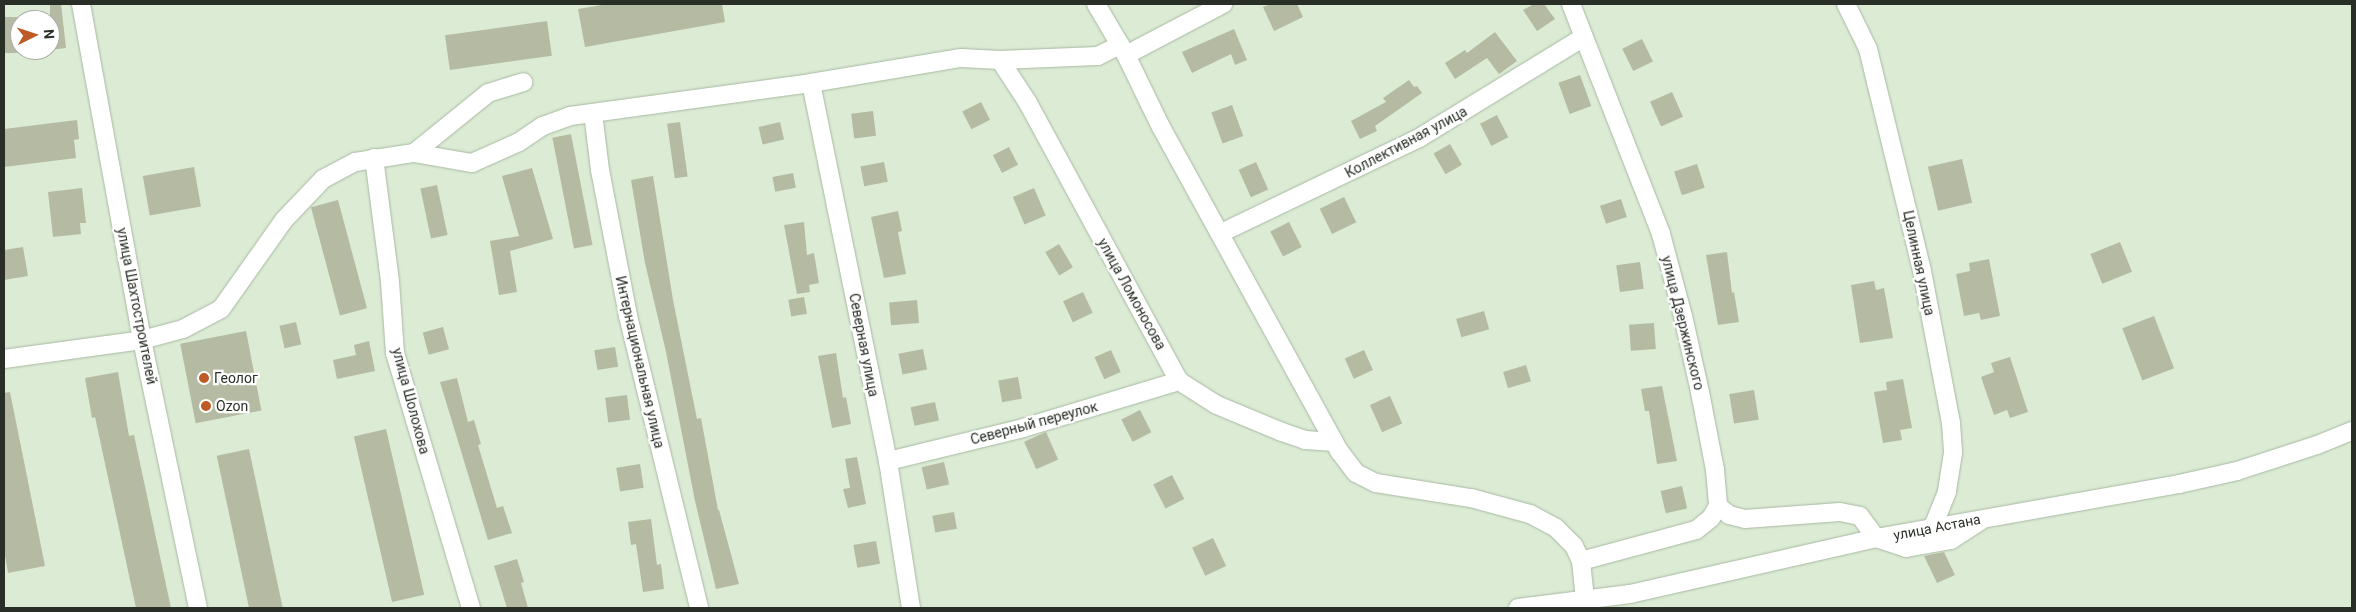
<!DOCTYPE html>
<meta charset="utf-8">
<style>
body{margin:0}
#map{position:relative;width:2356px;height:612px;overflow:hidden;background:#dbebd4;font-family:Roboto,sans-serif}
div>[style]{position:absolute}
.building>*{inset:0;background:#b5bba2;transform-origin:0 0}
.roads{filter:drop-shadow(0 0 1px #a8b8a2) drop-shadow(0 0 1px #a8b8a2)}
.minor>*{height:18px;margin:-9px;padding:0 9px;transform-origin:9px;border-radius:9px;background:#fff}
.dots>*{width:14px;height:14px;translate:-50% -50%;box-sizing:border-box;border:2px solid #fff;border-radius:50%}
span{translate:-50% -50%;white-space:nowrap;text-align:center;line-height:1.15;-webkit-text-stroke:4.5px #fff;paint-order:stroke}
.street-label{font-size:14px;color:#292f26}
.poi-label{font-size:14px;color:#292f26}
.left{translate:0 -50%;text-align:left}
.frame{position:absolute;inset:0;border:5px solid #292f26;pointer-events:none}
.north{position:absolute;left:10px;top:10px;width:50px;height:50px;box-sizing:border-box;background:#fff;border:1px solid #a9aca8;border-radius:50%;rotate:86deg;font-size:14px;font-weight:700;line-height:20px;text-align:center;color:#292f26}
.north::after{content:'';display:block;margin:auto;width:18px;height:22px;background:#be5a25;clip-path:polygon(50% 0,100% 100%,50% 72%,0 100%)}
</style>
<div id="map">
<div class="building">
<i style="clip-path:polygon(50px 4px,61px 4px,66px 48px,50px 50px)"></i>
<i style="clip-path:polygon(608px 4px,722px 4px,725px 22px,585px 47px,578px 9px)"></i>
<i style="clip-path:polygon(1271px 4px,1297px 4px,1303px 17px,1274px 31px,1263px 7px)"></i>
<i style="clip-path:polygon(1534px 4px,1544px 4px,1555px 19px,1537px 31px,1523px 10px)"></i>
<i style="left:20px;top:17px;width:36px;height:16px;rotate:90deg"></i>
<i style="left:547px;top:21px;width:35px;height:103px;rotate:82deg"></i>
<i style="clip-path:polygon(1234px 29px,1247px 60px,1235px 65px,1231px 54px,1192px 73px,1182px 52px)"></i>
<i style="clip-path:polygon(1495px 32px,1517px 61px,1499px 74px,1487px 58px,1455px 79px,1445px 63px,1465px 50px,1467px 53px)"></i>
<i style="left:1642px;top:39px;width:25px;height:22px;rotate:64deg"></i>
<i style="left:1580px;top:75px;width:33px;height:23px;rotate:70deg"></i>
<i style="clip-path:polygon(1409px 80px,1414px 87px,1417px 86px,1422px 93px,1375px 126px,1377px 131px,1360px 139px,1351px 121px,1386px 102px,1383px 98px)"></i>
<i style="left:1672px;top:92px;width:27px;height:24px;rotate:66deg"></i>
<i style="left:981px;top:102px;width:20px;height:21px;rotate:63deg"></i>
<i style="left:1232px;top:105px;width:33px;height:22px;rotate:70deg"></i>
<i style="left:873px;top:111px;width:25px;height:22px;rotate:83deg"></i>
<i style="left:1497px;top:115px;width:25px;height:19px;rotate:63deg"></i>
<i style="clip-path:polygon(77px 120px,79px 139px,74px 140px,76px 158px,4px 167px,4px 129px)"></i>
<i style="left:680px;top:122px;width:55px;height:13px;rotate:82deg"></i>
<i style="left:780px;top:122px;width:18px;height:22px;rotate:77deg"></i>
<i style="left:571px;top:134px;width:113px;height:19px;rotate:79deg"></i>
<i style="left:1450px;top:144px;width:24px;height:19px;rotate:60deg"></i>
<i style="left:1009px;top:147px;width:20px;height:18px;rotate:63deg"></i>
<i style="left:1962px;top:159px;width:45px;height:35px;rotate:77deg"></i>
<i style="left:884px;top:162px;width:20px;height:24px;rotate:79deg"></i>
<i style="left:1256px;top:162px;width:30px;height:19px;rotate:66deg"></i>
<i style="left:1697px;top:164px;width:25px;height:24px;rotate:72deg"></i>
<i style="left:194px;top:167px;width:40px;height:52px;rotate:80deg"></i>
<i style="clip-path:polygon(532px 168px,553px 239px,510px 251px,517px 292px,499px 295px,490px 241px,519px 236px,502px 176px)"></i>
<i style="left:793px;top:173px;width:15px;height:21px;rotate:79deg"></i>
<i style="clip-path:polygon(653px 176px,673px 300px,697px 419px,701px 418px,718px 510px,719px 510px,739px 584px,716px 589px,695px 501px,666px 352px,645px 263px,631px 180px)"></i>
<i style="left:437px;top:185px;width:51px;height:17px;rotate:78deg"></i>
<i style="clip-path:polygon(82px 188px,86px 223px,80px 223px,81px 234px,53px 237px,48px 192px)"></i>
<i style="left:1034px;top:188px;width:30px;height:23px;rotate:67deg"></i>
<i style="left:1344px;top:197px;width:28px;height:27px;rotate:64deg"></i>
<i style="left:1621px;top:199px;width:19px;height:22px;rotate:72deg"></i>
<i style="left:338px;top:200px;width:112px;height:28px;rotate:75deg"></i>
<i style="clip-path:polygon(898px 211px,902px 231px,898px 232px,906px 274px,884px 278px,871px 217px)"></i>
<i style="clip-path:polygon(804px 222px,807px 255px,814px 253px,819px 283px,809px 285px,810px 292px,797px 294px,784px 225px)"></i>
<i style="left:1289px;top:222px;width:28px;height:21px;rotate:63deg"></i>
<i style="left:2120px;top:242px;width:32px;height:32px;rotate:68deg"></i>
<i style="left:1059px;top:244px;width:27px;height:16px;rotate:59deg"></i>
<i style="clip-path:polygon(23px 247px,28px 276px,4px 280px,4px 250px)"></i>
<i style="clip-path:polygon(1727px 252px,1732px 293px,1734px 292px,1739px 322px,1718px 325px,1706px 255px)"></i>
<i style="clip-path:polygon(1989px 259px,2000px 316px,1981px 320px,1979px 313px,1964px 316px,1956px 274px,1970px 271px,1969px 263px)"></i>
<i style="left:1640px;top:262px;width:27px;height:24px;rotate:82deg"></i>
<i style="clip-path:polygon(1874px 281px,1876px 290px,1884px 288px,1893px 338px,1860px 343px,1851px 285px)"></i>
<i style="left:1083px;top:292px;width:23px;height:22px;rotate:65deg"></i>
<i style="left:804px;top:297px;width:17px;height:16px;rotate:80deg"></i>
<i style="left:917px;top:300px;width:23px;height:28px;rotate:85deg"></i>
<i style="left:1484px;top:311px;width:19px;height:29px;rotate:74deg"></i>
<i style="left:2154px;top:316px;width:56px;height:34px;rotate:69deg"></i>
<i style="left:296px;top:322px;width:23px;height:17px;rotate:77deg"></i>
<i style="left:1654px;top:323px;width:26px;height:25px;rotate:86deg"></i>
<i style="left:443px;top:327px;width:23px;height:21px;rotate:75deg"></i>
<i style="left:246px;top:331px;width:81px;height:67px;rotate:79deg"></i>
<i style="clip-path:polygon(369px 341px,375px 371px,337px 379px,333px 360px,356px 355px,354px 345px)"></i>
<i style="left:615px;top:347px;width:20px;height:21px;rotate:81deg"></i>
<i style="left:923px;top:349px;width:21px;height:25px;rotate:79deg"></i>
<i style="left:1111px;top:350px;width:24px;height:18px;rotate:66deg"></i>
<i style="left:1364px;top:350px;width:22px;height:21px;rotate:66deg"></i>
<i style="clip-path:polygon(836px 353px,843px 398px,846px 397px,851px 424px,832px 428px,818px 356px)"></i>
<i style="clip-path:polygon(2010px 357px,2028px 412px,2010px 418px,2007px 410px,1994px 415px,1981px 377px,1994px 372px,1991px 363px)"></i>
<i style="left:1526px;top:365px;width:17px;height:24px;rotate:73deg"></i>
<i style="clip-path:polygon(118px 372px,129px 436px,134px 435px,171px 608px,136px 608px,95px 417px,92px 418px,85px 378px)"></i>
<i style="left:1018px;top:377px;width:22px;height:20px;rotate:80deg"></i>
<i style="clip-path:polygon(457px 378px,468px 422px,474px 420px,481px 444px,478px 445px,497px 508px,503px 506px,512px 533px,488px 540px,440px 382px)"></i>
<i style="clip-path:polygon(1903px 379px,1912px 428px,1900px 430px,1902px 440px,1883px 443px,1874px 392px,1887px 390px,1886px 382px)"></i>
<i style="clip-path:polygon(1662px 386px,1677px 461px,1657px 464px,1649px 411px,1645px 411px,1641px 389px)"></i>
<i style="left:1754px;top:390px;width:30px;height:25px;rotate:81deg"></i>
<i style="clip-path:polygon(10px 392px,45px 566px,8px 573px,4px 550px,4px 393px)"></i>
<i style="left:627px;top:395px;width:25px;height:22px;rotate:83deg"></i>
<i style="left:1390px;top:396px;width:30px;height:22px;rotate:66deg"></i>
<i style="left:935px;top:402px;width:19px;height:25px;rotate:78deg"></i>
<i style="left:1140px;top:410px;width:25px;height:21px;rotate:63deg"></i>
<i style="left:386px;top:429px;width:170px;height:33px;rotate:77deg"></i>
<i style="left:1046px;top:432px;width:30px;height:24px;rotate:66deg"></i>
<i style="left:249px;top:449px;width:163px;height:33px;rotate:78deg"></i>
<i style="clip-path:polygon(857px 457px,866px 504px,848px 508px,843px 489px,850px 488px,845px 459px)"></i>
<i style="left:944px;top:462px;width:23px;height:23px;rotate:77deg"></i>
<i style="left:640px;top:464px;width:24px;height:24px;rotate:81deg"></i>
<i style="left:1172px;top:475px;width:27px;height:21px;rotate:63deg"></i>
<i style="left:1682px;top:486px;width:23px;height:22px;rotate:77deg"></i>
<i style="left:954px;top:512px;width:17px;height:22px;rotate:80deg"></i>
<i style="clip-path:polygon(651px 519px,657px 565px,661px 564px,664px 589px,643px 592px,636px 544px,631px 545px,628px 522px)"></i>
<i style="left:1213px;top:538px;width:31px;height:23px;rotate:65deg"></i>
<i style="left:876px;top:541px;width:23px;height:23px;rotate:80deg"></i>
<i style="clip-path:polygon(1944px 552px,1955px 575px,1937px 583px,1924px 556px)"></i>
<i style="clip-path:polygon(517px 559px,524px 582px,521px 583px,528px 608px,507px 608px,494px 566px)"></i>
</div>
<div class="roads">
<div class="minor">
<i style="left:81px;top:4px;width:341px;rotate:79.7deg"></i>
<i style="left:142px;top:340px;width:274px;rotate:78.2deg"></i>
<i style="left:1096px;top:4px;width:59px;rotate:59.5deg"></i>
<i style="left:1126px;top:55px;width:80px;rotate:64.1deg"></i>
<i style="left:1161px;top:127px;width:371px;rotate:61.2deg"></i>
<i style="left:1340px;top:452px;width:26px;rotate:53deg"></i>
<i style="left:1356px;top:473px;width:22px;rotate:27deg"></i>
<i style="left:1376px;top:483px;width:96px;rotate:9deg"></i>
<i style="left:1471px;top:498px;width:61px;rotate:15.2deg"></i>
<i style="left:1530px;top:514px;width:30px;rotate:28deg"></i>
<i style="left:1556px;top:528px;width:25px;rotate:45deg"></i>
<i style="left:1574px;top:546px;width:17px;rotate:65deg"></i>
<i style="left:1581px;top:561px;width:39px;rotate:84deg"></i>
<i style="left:1571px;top:4px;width:247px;rotate:68.6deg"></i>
<i style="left:1661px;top:234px;width:85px;rotate:75deg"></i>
<i style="left:1683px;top:316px;width:78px;rotate:77.4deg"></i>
<i style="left:1700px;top:392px;width:79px;rotate:79.1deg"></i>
<i style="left:1715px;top:470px;width:36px;rotate:85deg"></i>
<i style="left:1718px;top:506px;width:14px;rotate:120deg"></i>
<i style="left:1711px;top:518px;width:19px;rotate:141deg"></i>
<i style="left:1696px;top:530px;width:119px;rotate:164.9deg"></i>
<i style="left:1846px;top:4px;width:50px;rotate:63.9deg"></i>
<i style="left:1868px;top:49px;width:228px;rotate:76.3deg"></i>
<i style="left:1922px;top:271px;width:155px;rotate:79.2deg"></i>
<i style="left:1951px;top:423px;width:30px;rotate:86deg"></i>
<i style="left:1953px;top:453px;width:39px;rotate:99deg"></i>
<i style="left:1947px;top:492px;width:38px;rotate:112deg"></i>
<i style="left:1126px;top:55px;width:110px;rotate:-27.7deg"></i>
<i style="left:1000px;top:60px;width:51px;rotate:56.9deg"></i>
<i style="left:1028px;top:103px;width:316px;rotate:61.5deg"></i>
<i style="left:1179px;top:381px;width:45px;rotate:32.3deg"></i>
<i style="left:1217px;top:405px;width:70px;rotate:22.6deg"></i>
<i style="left:1282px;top:432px;width:24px;rotate:19deg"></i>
<i style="left:1305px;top:440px;width:29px;rotate:4deg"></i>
<i style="left:811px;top:83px;width:386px;rotate:78.5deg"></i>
<i style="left:888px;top:461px;width:149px;rotate:81.1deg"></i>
<i style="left:593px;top:113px;width:57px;rotate:83deg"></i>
<i style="left:600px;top:170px;width:149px;rotate:79.1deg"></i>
<i style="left:628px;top:316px;width:301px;rotate:76.3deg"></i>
<i style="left:414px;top:153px;width:95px;rotate:-39deg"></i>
<i style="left:488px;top:93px;width:37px;rotate:-17deg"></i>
<i style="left:374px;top:158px;width:125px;rotate:82.6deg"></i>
<i style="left:390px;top:282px;width:71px;rotate:86deg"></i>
<i style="left:395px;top:353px;width:266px;rotate:73.4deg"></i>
<i style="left:1221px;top:233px;width:220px;rotate:-25.6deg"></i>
<i style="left:1419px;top:138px;width:193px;rotate:-31.5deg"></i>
<i style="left:4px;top:359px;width:139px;rotate:-7.8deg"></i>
<i style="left:142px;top:340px;width:42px;rotate:-15deg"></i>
<i style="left:183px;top:329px;width:43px;rotate:-27.8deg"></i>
<i style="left:221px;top:309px;width:109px;rotate:-54.7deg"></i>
<i style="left:284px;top:220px;width:57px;rotate:-46.4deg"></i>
<i style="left:323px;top:179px;width:36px;rotate:-28deg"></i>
<i style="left:355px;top:162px;width:60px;rotate:-8.7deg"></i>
<i style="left:414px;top:153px;width:59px;rotate:9.8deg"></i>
<i style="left:472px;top:163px;width:51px;rotate:-24.1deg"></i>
<i style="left:519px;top:142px;width:29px;rotate:-34deg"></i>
<i style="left:543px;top:126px;width:29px;rotate:-20deg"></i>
<i style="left:570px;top:116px;width:243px;rotate:-7.8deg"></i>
<i style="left:811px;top:83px;width:152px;rotate:-9.5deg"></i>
<i style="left:961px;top:58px;width:39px;rotate:3deg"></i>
<i style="left:1000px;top:60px;width:98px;rotate:-2.3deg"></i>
<i style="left:1098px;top:56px;width:25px;rotate:-27deg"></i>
<i style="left:888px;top:461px;width:139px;rotate:-13.7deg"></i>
<i style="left:1023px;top:428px;width:163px;rotate:-16.8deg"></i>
<i style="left:1718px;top:506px;width:14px;rotate:39deg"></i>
<i style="left:1729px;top:515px;width:16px;rotate:14deg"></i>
<i style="left:1745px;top:519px;width:95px;rotate:-4.2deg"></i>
<i style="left:1840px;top:512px;width:20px;rotate:11deg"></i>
<i style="left:1860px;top:516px;width:27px;rotate:54deg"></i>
<i style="left:1876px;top:538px;width:32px;rotate:18deg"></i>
<i style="left:1906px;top:548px;width:46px;rotate:-10.1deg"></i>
<i style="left:1951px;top:540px;width:35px;rotate:-33deg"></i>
<i style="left:1518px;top:608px;width:113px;rotate:-7.1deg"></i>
<i style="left:1630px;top:594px;width:252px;rotate:-12.8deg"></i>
<i style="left:1876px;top:538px;width:308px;rotate:-10.1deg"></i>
<i style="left:2179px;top:484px;width:59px;rotate:-12.6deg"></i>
<i style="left:2237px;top:471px;width:84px;rotate:-18deg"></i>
<i style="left:2317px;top:445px;width:38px;rotate:-22deg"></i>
</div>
</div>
<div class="dots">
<i style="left:204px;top:378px;background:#be5a25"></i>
<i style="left:206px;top:406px;background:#be5a25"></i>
</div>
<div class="street-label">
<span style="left:1406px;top:142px;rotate:-28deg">Коллективная улица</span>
<span style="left:1919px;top:263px;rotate:78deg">Целинная улица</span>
<span style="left:1132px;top:294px;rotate:61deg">улица Ломоносова</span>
<span style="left:137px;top:306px;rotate:79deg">улица Шахтостроителей</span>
<span style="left:1683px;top:323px;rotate:76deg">улица Дзержинского</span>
<span style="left:864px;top:345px;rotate:79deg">Северная улица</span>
<span style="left:640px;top:362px;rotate:77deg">Интернациональная улица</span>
<span style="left:411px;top:401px;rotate:75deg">улица Шолохова</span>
<span style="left:1034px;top:423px;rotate:-15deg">Северный переулок</span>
<span style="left:1937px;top:527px;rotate:-11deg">улица Астана</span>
</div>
<div class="poi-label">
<span class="left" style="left:214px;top:378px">Геолог</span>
<span class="left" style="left:216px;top:406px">Ozon</span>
</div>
<div class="frame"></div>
<div class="north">N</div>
</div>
